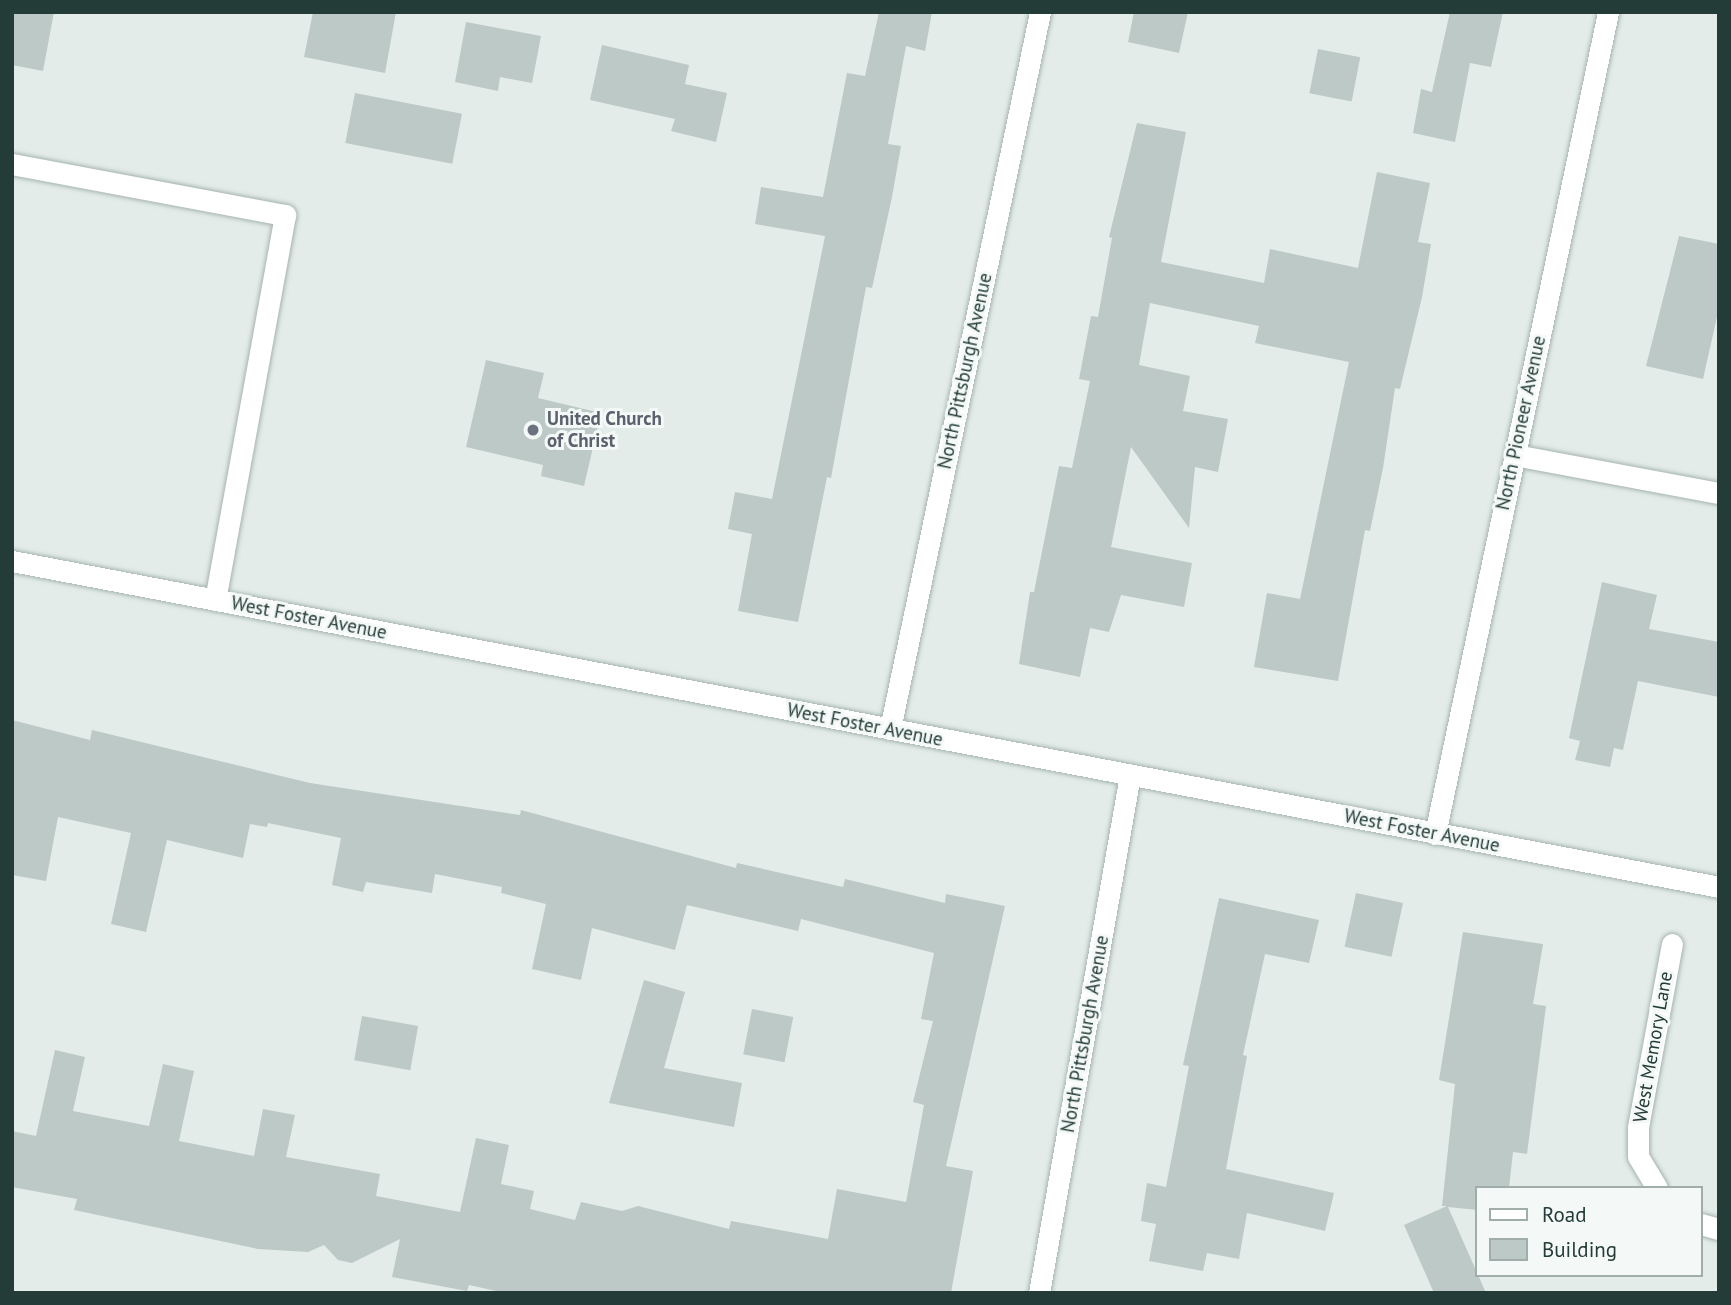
<!DOCTYPE html>
<style>
body{margin:0}
#map{position:relative;width:1731px;height:1305px;overflow:hidden;background:#e3ece9;font-family:"PT Sans",sans-serif}
div>[style]{position:absolute}
.building>*{inset:0;background:#bcc9c6;transform-origin:0 0}
.roads{filter:drop-shadow(0 0 2px #a6b4b0) drop-shadow(0 0 2px #a6b4b0)}
.service>*{height:21px;margin:-10.5px;padding:0 10.5px;transform-origin:10.5px;border-radius:10.5px;background:#fff}
.minor>*{height:21px;margin:-10.5px;padding:0 10.5px;transform-origin:10.5px;border-radius:10.5px;background:#fff}
.tertiary>*{height:21px;margin:-10.5px;padding:0 10.5px;transform-origin:10.5px;border-radius:10.5px;background:#fff}
.dots>*{width:19px;height:19px;translate:-50% -50%;box-sizing:border-box;border:4px solid #f4f9f7;border-radius:50%}
span{translate:-50% -50%;white-space:nowrap;text-align:center;line-height:1.15;-webkit-text-stroke:6px #f4f9f7;paint-order:stroke}
.street-label{font-size:19px;color:#243c38}
.worship-label{font-size:19px;color:#5b616d;font-weight:700}
.left{translate:0 -50%;text-align:left}
.frame{position:absolute;inset:0;border:14px solid #243c38;pointer-events:none}
.legend{position:absolute;left:1475px;top:1186px;width:228px;height:91px;box-sizing:border-box;background:#f4f9f7;border:2px solid #a1adab;margin:0;padding:9px 12px;list-style:none;font-size:21px;color:#243c38}
.legend li{display:flex;align-items:center;gap:14px;height:35px}
.legend b{width:35px;border:2px solid #a1adab}
</style>
<div id="map">
<div class="building">
<i style="clip-path:polygon(12px 12px,54px 12px,43px 71px,12px 65px)"></i>
<i style="clip-path:polygon(313px 12px,396px 12px,385px 73px,304px 57px)"></i>
<i style="clip-path:polygon(879px 12px,932px 12px,925px 51px,906px 46px,888px 144px,901px 146px,892px 197px,872px 288px,866px 287px,831px 478px,827px 477px,798px 622px,738px 611px,752px 534px,728px 529px,735px 492px,772px 499px,825px 236px,755px 224px,761px 187px,823px 197px,847px 73px,865px 76px)"></i>
<i style="clip-path:polygon(1134px 12px,1188px 12px,1179px 53px,1128px 42px)"></i>
<i style="clip-path:polygon(1450px 12px,1503px 12px,1491px 67px,1470px 63px,1455px 142px,1413px 133px,1421px 89px,1432px 92px)"></i>
<i style="clip-path:polygon(466px 22px,541px 36px,532px 83px,500px 77px,498px 91px,455px 82px)"></i>
<i style="clip-path:polygon(602px 45px,689px 65px,685px 84px,727px 93px,716px 142px,671px 131px,675px 119px,590px 100px)"></i>
<i style="left:1318px;top:49px;width:43px;height:45px;rotate:11deg"></i>
<i style="left:355px;top:93px;width:109px;height:51px;rotate:11deg"></i>
<i style="clip-path:polygon(1137px 123px,1186px 132px,1161px 262px,1264px 283px,1270px 249px,1358px 268px,1377px 172px,1430px 183px,1418px 242px,1431px 244px,1422px 297px,1400px 389px,1395px 388px,1383px 468px,1370px 531px,1365px 530px,1338px 681px,1254px 667px,1267px 593px,1300px 599px,1349px 362px,1255px 343px,1259px 326px,1150px 303px,1139px 365px,1190px 376px,1183px 411px,1228px 419px,1218px 472px,1195px 467px,1189px 528px,1131px 447px,1111px 547px,1192px 563px,1184px 607px,1121px 595px,1109px 632px,1090px 628px,1080px 677px,1019px 664px,1030px 592px,1034px 592px,1059px 466px,1072px 468px,1090px 381px,1079px 379px,1091px 316px,1098px 317px,1112px 238px,1109px 237px)"></i>
<i style="clip-path:polygon(1679px 236px,1719px 244px,1719px 308px,1703px 379px,1646px 366px)"></i>
<i style="clip-path:polygon(486px 360px,544px 373px,538px 398px,601px 413px,584px 486px,541px 476px,543px 465px,466px 447px)"></i>
<i style="clip-path:polygon(1602px 582px,1657px 595px,1649px 629px,1719px 642px,1719px 697px,1638px 681px,1623px 750px,1614px 748px,1610px 767px,1575px 760px,1580px 741px,1569px 738px)"></i>
<i style="clip-path:polygon(12px 720px,90px 740px,92px 730px,310px 783px,520px 815px,521px 810px,736px 868px,737px 863px,843px 887px,845px 879px,945px 903px,946px 894px,1005px 906px,946px 1166px,973px 1171px,951px 1293px,505px 1293px,469px 1285px,467px 1291px,392px 1277px,400px 1239px,352px 1263px,338px 1260px,324px 1245px,308px 1252px,258px 1249px,74px 1210px,77px 1199px,12px 1187px,12px 1131px,36px 1136px,55px 1050px,85px 1057px,73px 1111px,149px 1126px,163px 1064px,194px 1071px,179px 1141px,254px 1156px,263px 1109px,295px 1115px,286px 1157px,380px 1174px,376px 1196px,460px 1212px,476px 1138px,509px 1145px,501px 1184px,534px 1191px,530px 1209px,575px 1220px,581px 1202px,622px 1211px,638px 1206px,729px 1229px,731px 1221px,828px 1239px,837px 1189px,906px 1202px,924px 1105px,913px 1102px,933px 1021px,921px 1019px,934px 953px,801px 919px,798px 931px,687px 905px,675px 950px,592px 928px,581px 980px,532px 969px,546px 904px,501px 893px,502px 887px,435px 874px,432px 893px,366px 882px,363px 892px,332px 885px,341px 838px,268px 823px,267px 827px,250px 824px,243px 858px,167px 840px,146px 932px,111px 924px,131px 833px,58px 817px,46px 881px,12px 875px)"></i>
<i style="left:1356px;top:893px;width:48px;height:55px;rotate:12deg"></i>
<i style="clip-path:polygon(1219px 898px,1319px 920px,1309px 963px,1265px 954px,1243px 1055px,1247px 1056px,1226px 1169px,1334px 1193px,1325px 1231px,1247px 1213px,1239px 1259px,1207px 1253px,1203px 1271px,1149px 1261px,1156px 1224px,1141px 1221px,1147px 1183px,1166px 1187px,1189px 1066px,1183px 1065px)"></i>
<i style="clip-path:polygon(1463px 932px,1543px 944px,1533px 1004px,1546px 1006px,1527px 1154px,1513px 1152px,1509px 1188px,1477px 1188px,1477px 1210px,1448px 1207px,1486px 1293px,1434px 1293px,1404px 1225px,1447px 1206px,1442px 1206px,1455px 1084px,1439px 1080px)"></i>
<i style="clip-path:polygon(644px 980px,685px 992px,664px 1068px,742px 1083px,734px 1127px,609px 1103px)"></i>
<i style="left:752px;top:1009px;width:42px;height:46px;rotate:11deg"></i>
<i style="left:362px;top:1016px;width:57px;height:45px;rotate:10deg"></i>
</div>
<div class="roads">
<div class="service">
<i style="left:12px;top:164px;width:278px;rotate:10.6deg"></i>
<i style="left:285px;top:215px;width:391px;rotate:100.3deg"></i>
</div>
<div class="minor">
<i style="left:1515px;top:455px;width:208px;rotate:10.6deg"></i>
<i style="left:890px;top:729px;width:733px;rotate:-78.18deg"></i>
<i style="left:1435px;top:834px;width:840px;rotate:-78.11deg"></i>
<i style="left:1657px;top:1188px;width:37px;rotate:-121deg"></i>
<i style="left:1638px;top:1156px;width:29px;rotate:-90deg"></i>
<i style="left:1638px;top:1127px;width:186px;rotate:-79.5deg"></i>
<i style="left:1701px;top:1224px;width:19px;rotate:16deg"></i>
<i style="left:1039px;top:1293px;width:526px;rotate:-80.04deg"></i>
</div>
<div class="tertiary">
<i style="left:12px;top:561px;width:1738px;rotate:10.81deg"></i>
</div>
</div>
<div class="dots">
<i style="left:533px;top:430px;background:#6b7280"></i>
</div>
<div class="street-label">
<span style="left:965px;top:371px;rotate:-78deg">North Pittsburgh Avenue</span>
<span style="left:1521px;top:423px;rotate:-78deg">North Pioneer Avenue</span>
<span style="left:309px;top:618px;rotate:11deg">West Foster Avenue</span>
<span style="left:865px;top:725px;rotate:11deg">West Foster Avenue</span>
<span style="left:1422px;top:831px;rotate:11deg">West Foster Avenue</span>
<span style="left:1085px;top:1034px;rotate:-80deg">North Pittsburgh Avenue</span>
<span style="left:1653px;top:1047px;rotate:-80deg">West Memory Lane</span>
</div>
<div class="worship-label">
<span class="left" style="left:547px;top:430px">United Church<br>of Christ</span>
</div>
<div class="frame"></div>
<ul class="legend">
<li><b style="height:9px;background:#fff"></b>Road</li>
<li><b style="height:19px;background:#bcc9c6"></b>Building</li>
</ul>
</div>
